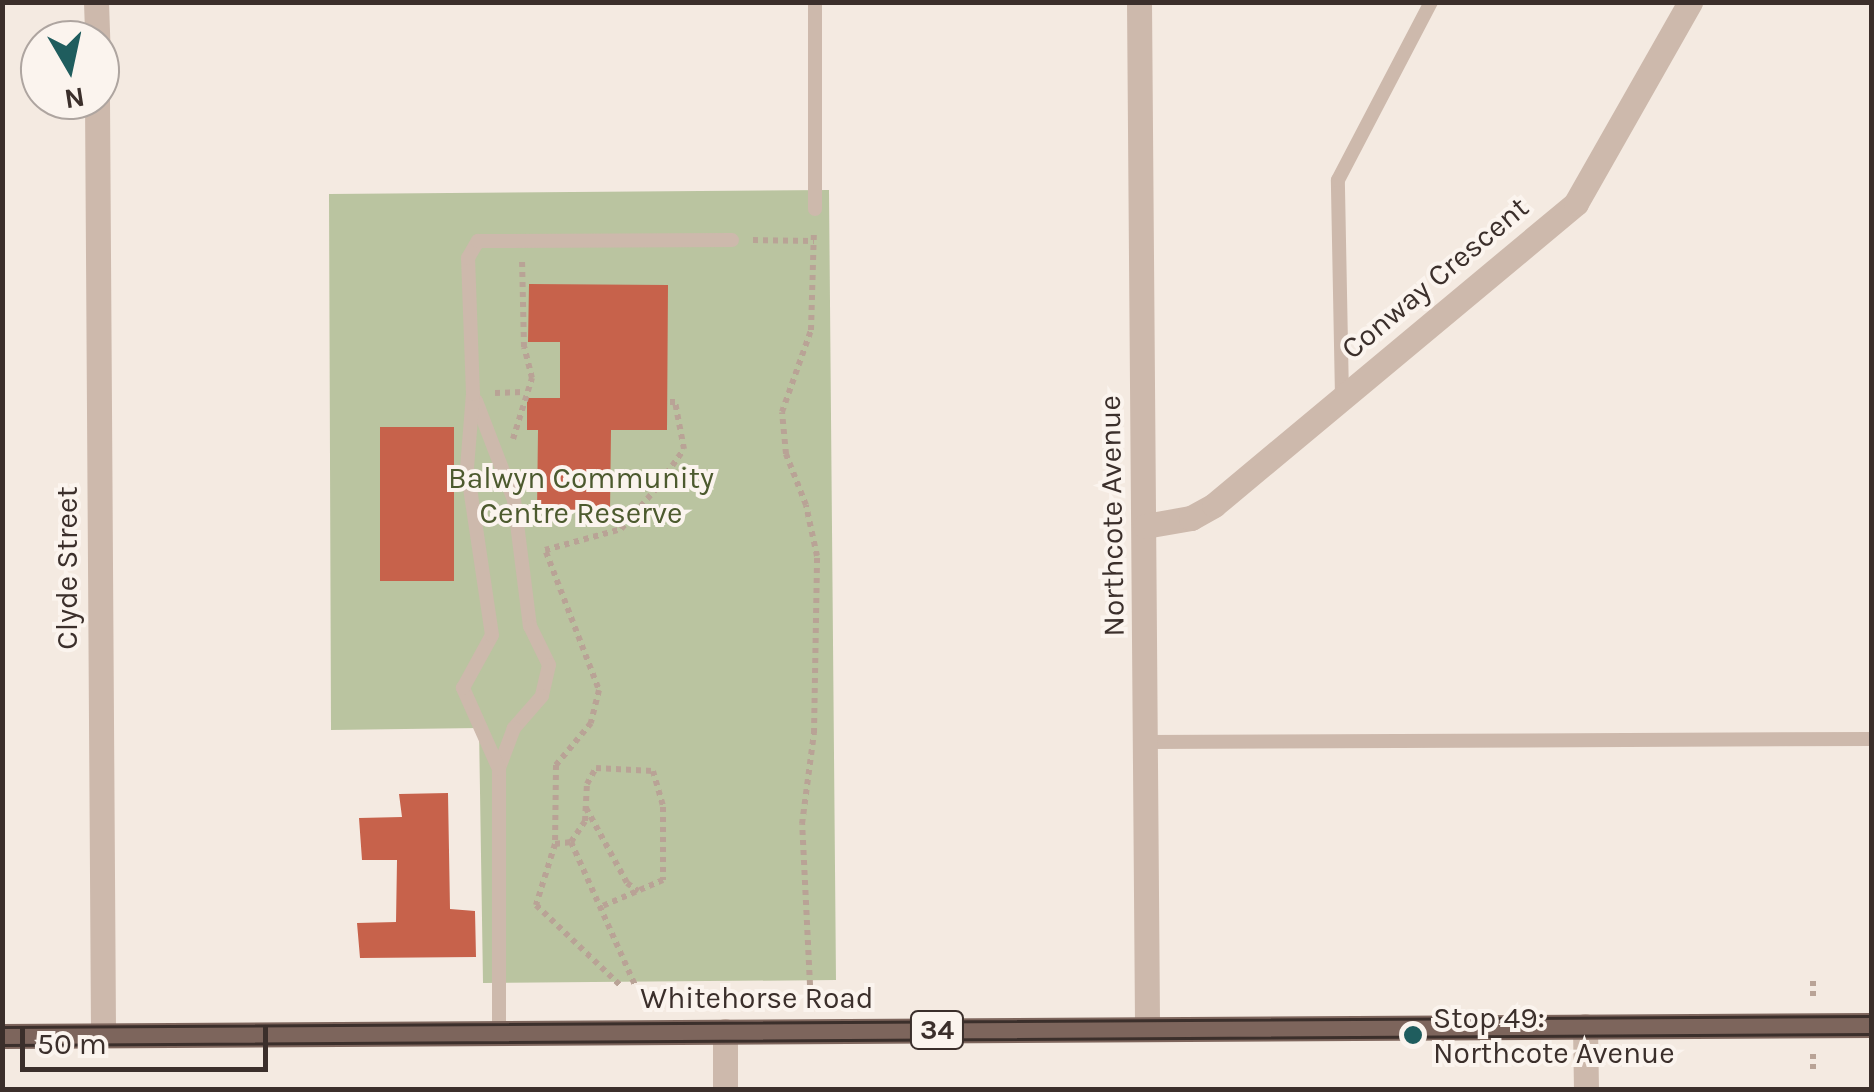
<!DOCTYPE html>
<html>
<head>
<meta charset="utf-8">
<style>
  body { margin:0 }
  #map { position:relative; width:1874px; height:1092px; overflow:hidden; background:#f4eae1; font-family:Karla,sans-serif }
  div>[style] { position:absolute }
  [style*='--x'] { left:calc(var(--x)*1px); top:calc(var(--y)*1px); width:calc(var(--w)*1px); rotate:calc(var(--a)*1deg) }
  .green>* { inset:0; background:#bac4a0 }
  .building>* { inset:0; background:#c7624b; transform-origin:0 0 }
  .path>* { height:6px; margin-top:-3px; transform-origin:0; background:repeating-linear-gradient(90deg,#b9a396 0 5px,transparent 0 10px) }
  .service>* { height:14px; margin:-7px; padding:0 7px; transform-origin:7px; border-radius:7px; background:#cdb9ac }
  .minor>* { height:25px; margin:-12.5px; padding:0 12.5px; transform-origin:12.5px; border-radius:12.5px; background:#cdb9ac }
  .primary>* { height:25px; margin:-12.5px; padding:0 12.5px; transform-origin:12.5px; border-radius:12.5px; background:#7d655c }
  .tram>* { height:2.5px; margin:-1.25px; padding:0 1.25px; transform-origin:1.25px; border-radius:1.25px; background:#3b2f2b }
  .dots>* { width:28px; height:28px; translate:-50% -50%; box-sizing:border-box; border:5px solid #fbf4ee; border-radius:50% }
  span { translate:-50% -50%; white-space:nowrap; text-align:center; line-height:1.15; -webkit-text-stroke:8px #fbf4ee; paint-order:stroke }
  .shield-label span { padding:2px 8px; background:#fbf4ee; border:2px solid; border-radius:8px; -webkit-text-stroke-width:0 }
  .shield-label { font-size:28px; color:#3b2f2b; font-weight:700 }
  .street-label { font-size:30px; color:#3b2f2b }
  .park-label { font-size:30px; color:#4c5a2e }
  .poi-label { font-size:30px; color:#3b2f2b }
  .left { translate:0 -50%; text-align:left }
  .frame { position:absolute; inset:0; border:5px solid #3b2f2b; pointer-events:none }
  .north { position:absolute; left:20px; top:20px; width:100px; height:100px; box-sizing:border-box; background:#fbf4ee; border:2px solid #aea5a0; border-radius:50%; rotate:171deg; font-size:28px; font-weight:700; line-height:40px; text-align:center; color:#3b2f2b }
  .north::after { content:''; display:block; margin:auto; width:35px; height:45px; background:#1f5d5e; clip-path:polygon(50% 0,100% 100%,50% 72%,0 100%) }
  .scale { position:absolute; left:20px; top:1027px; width:248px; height:45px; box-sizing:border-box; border:5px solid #3b2f2b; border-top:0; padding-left:12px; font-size:30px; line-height:35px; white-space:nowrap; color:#3b2f2b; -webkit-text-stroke:8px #fbf4ee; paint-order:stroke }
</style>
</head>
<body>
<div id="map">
  <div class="green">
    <i style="clip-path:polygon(829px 190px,836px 980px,483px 983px,479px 728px,331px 730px,329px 194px)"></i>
  </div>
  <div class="building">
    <i style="clip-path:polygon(529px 284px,668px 285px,667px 430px,611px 430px,610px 512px,537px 512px,538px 430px,527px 430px,527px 398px,560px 398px,560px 342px,528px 342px)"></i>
    <i style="left:380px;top:427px;width:74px;height:154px"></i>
    <i style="clip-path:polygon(448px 793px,450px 909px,475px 911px,476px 957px,360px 958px,357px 923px,396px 922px,397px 860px,362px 860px,359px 818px,402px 817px,399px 794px)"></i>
  </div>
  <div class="path">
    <i style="--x:753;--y:240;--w:61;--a:0.9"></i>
    <i style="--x:495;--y:393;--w:29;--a:-2"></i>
    <i style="--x:513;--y:439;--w:64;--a:-72.7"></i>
    <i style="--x:532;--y:378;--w:32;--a:-104"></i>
    <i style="--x:524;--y:347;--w:85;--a:-91.3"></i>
    <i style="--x:545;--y:550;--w:79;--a:-15.4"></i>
    <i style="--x:621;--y:529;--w:52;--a:-48.9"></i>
    <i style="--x:655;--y:490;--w:50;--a:-54.7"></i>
    <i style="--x:684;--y:449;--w:48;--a:-100.8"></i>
    <i style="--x:675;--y:402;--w:8;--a:180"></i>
    <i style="--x:546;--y:552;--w:148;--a:69"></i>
    <i style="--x:599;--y:690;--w:34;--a:104"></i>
    <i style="--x:591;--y:723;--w:55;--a:129.8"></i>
    <i style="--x:556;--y:765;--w:79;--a:90.7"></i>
    <i style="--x:555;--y:844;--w:64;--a:107.3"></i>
    <i style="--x:536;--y:905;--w:119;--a:43.6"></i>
    <i style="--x:586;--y:808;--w:85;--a:61.3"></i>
    <i style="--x:627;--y:883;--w:14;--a:36"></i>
    <i style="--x:571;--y:842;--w:25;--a:-56"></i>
    <i style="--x:585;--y:821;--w:37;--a:-87"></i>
    <i style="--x:587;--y:784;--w:18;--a:-61"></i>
    <i style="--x:596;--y:768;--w:57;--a:3"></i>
    <i style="--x:653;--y:771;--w:37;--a:74"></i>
    <i style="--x:663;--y:807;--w:73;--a:90"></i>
    <i style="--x:663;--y:880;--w:69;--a:156.8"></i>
    <i style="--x:555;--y:844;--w:16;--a:-7"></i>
    <i style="--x:571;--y:842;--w:159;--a:65.9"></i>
    <i style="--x:1813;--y:981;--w:17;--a:90"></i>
    <i style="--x:811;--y:1005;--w:181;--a:-92.8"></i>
    <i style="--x:802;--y:824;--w:92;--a:-82.5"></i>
    <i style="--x:814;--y:733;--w:177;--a:-89"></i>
    <i style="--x:817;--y:556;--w:52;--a:-102.2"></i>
    <i style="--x:806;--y:505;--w:55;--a:-111.4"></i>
    <i style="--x:786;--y:454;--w:42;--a:-95.4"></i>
    <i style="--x:782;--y:412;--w:87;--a:-70.5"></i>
    <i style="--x:811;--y:330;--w:100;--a:-88.3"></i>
    <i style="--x:1813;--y:1069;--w:19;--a:-90"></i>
  </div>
  <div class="service">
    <i style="--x:815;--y:2;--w:207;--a:90"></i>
    <i style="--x:1342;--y:397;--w:217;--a:-91.1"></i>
    <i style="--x:1338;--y:180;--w:201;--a:-62.4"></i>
    <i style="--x:476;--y:401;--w:106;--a:69"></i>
    <i style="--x:514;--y:500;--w:127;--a:82.8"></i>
    <i style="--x:530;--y:626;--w:43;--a:64"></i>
    <i style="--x:549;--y:665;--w:32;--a:103"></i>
    <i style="--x:542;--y:696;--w:43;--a:131.2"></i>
    <i style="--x:514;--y:728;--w:43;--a:110.6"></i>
    <i style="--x:1146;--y:742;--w:726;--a:-0.24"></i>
    <i style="--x:499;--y:1032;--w:263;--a:-90"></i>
    <i style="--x:499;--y:769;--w:89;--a:-114"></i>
    <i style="--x:463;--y:688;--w:60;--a:-61.3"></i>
    <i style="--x:492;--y:635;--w:169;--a:-98.5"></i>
    <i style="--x:467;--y:468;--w:74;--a:-85.4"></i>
    <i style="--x:473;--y:394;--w:136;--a:-92.1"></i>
    <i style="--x:468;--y:258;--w:20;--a:-60"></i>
    <i style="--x:478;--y:241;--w:254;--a:-0.2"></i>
  </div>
  <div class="minor">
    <i style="--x:96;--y:2;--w:38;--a:88"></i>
    <i style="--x:1139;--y:2;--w:1027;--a:89.55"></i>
    <i style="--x:97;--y:100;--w:935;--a:89.63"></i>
    <i style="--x:1145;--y:526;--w:47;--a:-9.9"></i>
    <i style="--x:1191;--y:518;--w:26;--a:-29"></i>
    <i style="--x:1214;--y:505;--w:471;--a:-39.8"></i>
    <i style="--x:1576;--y:203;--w:231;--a:-60.4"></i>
    <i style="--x:1585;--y:1026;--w:64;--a:89.1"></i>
    <i style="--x:725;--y:1031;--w:59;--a:90"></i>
  </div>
  <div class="primary">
    <i style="--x:2;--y:1036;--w:1870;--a:-0.34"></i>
  </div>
  <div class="tram">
    <i style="--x:2;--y:1027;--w:1870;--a:-0.34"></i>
    <i style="--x:2;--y:1045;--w:1870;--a:-0.34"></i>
  </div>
  <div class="dots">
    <i style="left:1413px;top:1035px;background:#1f5d5e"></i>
  </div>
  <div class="shield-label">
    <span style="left:937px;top:1030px">34</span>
  </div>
  <div class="street-label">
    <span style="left:1435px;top:278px;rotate:-40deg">Conway Crescent</span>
    <span style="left:1112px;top:516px;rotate:-91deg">Northcote Avenue</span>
    <span style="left:67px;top:568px;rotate:-90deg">Clyde Street</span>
    <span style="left:757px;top:998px">Whitehorse Road</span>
  </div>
  <div class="park-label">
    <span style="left:581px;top:495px">Balwyn Community<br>Centre Reserve</span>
  </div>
  <div class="poi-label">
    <span class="left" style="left:1433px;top:1035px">Stop 49:<br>Northcote Avenue</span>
  </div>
  <div class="frame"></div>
  <div class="north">N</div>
  <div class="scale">50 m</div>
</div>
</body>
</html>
